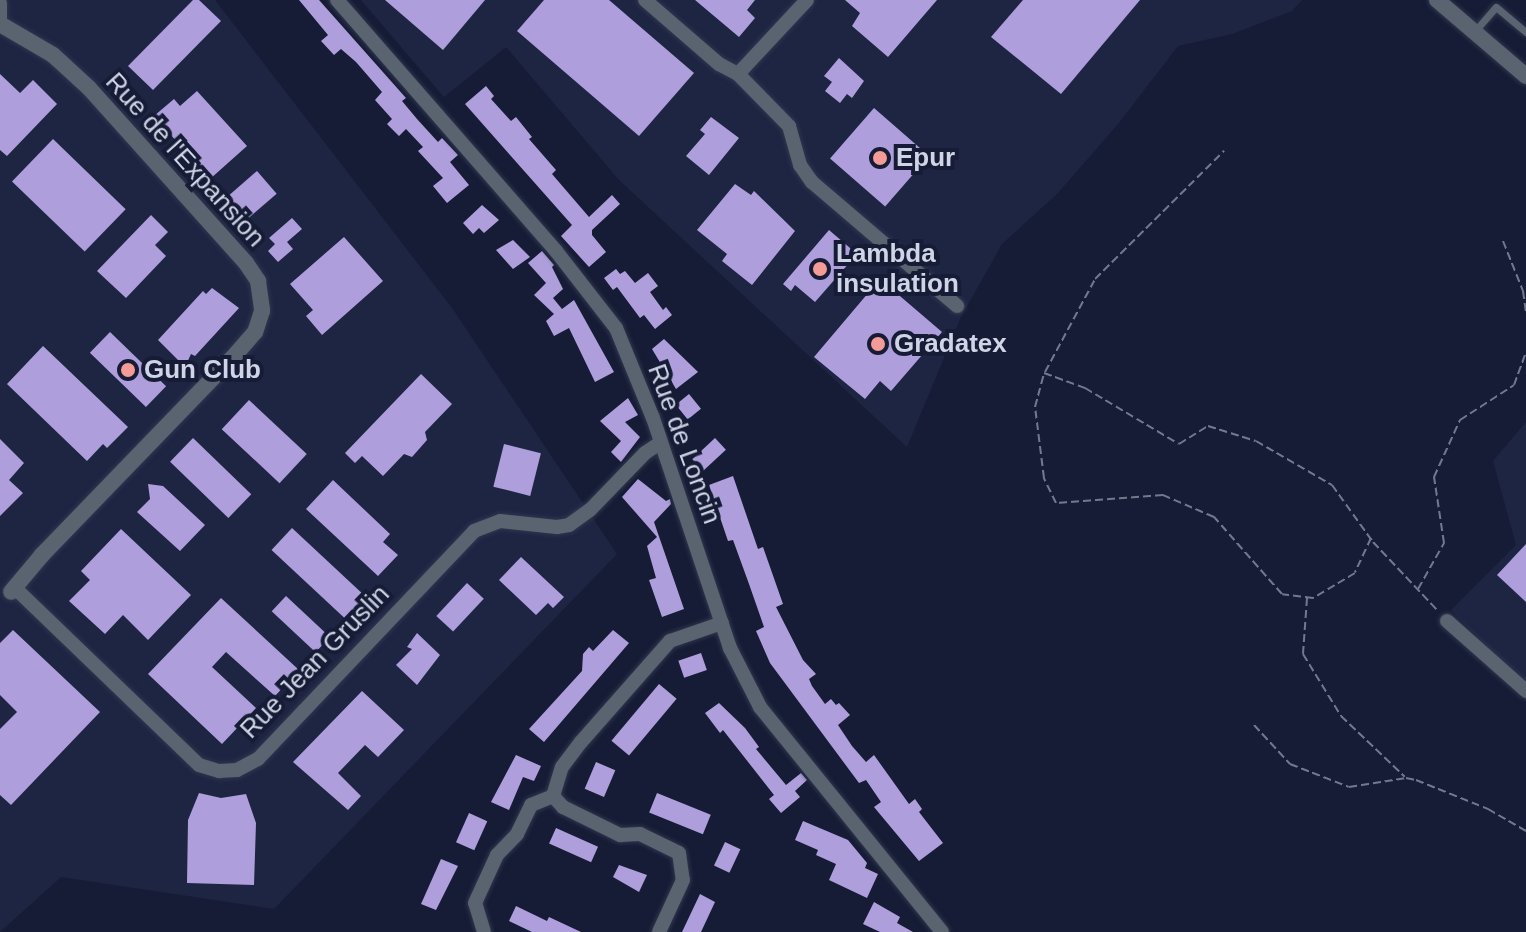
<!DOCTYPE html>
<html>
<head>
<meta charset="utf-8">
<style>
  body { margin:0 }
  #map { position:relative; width:1526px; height:932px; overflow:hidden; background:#161c35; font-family:Arial,sans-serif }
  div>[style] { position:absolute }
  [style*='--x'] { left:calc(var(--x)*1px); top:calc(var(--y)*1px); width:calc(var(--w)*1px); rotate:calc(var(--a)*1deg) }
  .built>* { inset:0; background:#1e2543 }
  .building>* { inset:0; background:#ae9fdc; transform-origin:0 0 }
  .path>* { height:2px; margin-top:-1px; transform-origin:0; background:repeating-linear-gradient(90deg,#72788d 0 8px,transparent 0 12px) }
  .roads { filter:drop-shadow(0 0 2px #30364e) drop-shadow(0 0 2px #30364e) }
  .service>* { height:7px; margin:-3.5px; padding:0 3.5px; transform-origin:3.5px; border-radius:3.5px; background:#5a6470 }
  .minor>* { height:14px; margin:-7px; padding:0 7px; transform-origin:7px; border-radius:7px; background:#5a6470 }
  .tertiary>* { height:16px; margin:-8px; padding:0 8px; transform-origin:8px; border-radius:8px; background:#5a6470 }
  .dots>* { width:22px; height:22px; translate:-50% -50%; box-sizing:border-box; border:4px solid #161c35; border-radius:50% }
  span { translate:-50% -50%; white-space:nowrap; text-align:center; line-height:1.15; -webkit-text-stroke:8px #161c35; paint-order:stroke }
  .poi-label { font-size:26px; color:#cfd4e6; font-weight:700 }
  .left { translate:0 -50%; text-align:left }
  .street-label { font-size:26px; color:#cfd4e6 }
</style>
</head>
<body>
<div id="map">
  <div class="built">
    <i style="clip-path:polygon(0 0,215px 0,452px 308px,617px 554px,274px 909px,61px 877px,0 932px)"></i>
    <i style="clip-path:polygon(361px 0,1302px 0,1292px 11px,1232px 34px,1178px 46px,1118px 124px,1058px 193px,1002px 244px,961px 317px,907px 447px,619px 180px,506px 47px,444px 97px)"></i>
    <i style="clip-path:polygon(1526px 422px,1526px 687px,1451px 610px,1516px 545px,1493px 461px)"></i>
  </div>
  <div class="building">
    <i style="clip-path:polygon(193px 0,199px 0,221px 21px,153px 90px,128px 66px)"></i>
    <i style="clip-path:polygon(299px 0,319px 0,406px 98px,402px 101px,417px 119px,438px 142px,442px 138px,458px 155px,450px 162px,469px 185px,447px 203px,433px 186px,443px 178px,418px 151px,423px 147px,406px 129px,399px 136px,387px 124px,392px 119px,375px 100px,382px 92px,356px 62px,341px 49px,334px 55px,321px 41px,328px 35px)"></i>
    <i style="clip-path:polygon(385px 0,485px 0,443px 50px)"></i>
    <i style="clip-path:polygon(544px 0,609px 0,694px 73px,639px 136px,517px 31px)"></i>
    <i style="clip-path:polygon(695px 0,755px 0,747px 10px,755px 18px,739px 37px)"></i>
    <i style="clip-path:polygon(845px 0,937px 0,888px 57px,852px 26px,860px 13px)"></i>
    <i style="clip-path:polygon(1023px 0,1140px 0,1061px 94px,991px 37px)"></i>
    <i style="clip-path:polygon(839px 58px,864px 81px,852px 98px,847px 94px,840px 103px,825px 91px,832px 82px,824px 76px)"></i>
    <i style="clip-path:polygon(0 74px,20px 93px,33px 80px,57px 104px,7px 156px,0 150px)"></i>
    <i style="clip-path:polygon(486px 86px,494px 96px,491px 99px,511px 121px,516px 117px,532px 137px,529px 139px,556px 170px,552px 174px,589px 217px,612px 195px,620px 204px,592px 230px,592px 235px,606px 252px,589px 267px,561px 236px,572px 225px,465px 104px)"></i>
    <i style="clip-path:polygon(197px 91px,247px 146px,210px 179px,154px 116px,174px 99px,180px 106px)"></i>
    <i style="left:874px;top:108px;width:73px;height:67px;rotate:41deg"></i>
    <i style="clip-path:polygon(711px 117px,739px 138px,709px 175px,686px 156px,705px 134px,700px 130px)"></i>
    <i style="left:53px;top:139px;width:101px;height:59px;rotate:44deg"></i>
    <i style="left:257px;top:171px;width:30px;height:40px;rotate:49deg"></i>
    <i style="clip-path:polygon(735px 184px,751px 195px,754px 191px,795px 231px,752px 285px,722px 261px,727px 254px,697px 230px)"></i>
    <i style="clip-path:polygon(482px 205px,499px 220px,484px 233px,479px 228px,473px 234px,463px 223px)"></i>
    <i style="clip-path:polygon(151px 215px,168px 232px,155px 245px,166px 256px,126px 298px,97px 271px)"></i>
    <i style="clip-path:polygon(292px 218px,302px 229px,287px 242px,293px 249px,278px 262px,268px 251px,275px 244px,269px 238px)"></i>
    <i style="clip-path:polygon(829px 230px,857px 254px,815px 302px,795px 285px,791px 291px,783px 284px)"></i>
    <i style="clip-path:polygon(344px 237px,383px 281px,322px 335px,306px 316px,313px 310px,290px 284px)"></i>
    <i style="clip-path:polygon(513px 240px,530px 257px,513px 269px,496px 250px)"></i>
    <i style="clip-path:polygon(542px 251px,554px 265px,552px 267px,563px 289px,553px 298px,562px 309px,574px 300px,614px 372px,595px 382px,569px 328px,554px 336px,546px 321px,554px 314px,534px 295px,546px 283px,528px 263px)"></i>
    <i style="clip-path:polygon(616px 269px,620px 274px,625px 271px,635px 283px,648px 273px,658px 286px,650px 292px,663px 310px,666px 307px,672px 315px,655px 329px,644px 315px,640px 318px,617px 287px,613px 290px,604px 278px)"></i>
    <i style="clip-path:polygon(880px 279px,942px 332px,891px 391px,880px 381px,865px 399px,814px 357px)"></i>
    <i style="clip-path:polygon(212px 288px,239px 308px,195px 356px,191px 354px,185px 367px,158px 340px,203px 291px,206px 294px)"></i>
    <i style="left:110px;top:332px;width:78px;height:29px;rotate:44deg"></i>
    <i style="clip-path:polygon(664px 339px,698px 372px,676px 389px,652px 349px)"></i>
    <i style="clip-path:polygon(43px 346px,128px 427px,107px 448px,103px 444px,87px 461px,7px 384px)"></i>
    <i style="clip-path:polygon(421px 374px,452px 404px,425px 432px,427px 440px,412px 457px,404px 454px,383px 476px,362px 456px,355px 463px,345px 453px)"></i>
    <i style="left:689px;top:394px;width:19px;height:17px;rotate:51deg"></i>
    <i style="clip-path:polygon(628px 398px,638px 415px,625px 422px,640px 437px,621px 462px,611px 452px,621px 441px,600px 421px)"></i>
    <i style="left:249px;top:400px;width:79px;height:40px;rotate:43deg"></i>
    <i style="left:193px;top:438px;width:81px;height:33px;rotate:44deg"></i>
    <i style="left:715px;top:438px;width:16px;height:31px;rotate:47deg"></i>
    <i style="clip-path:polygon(0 439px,24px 463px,9px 480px,23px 493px,0 516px)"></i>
    <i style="left:504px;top:444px;width:38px;height:44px;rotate:14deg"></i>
    <i style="clip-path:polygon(733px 476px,758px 549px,763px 547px,783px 604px,776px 607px,803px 660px,816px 674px,809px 679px,812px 686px,825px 704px,831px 699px,836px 705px,839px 703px,850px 715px,838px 725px,852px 746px,866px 762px,874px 755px,909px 804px,915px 799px,922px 809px,919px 812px,943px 843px,919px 861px,874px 807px,881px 802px,866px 780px,859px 783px,770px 663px,756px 631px,764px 627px,749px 584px,733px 540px,728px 541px,709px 485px)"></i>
    <i style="clip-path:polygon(638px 479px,666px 501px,670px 499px,671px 504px,654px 522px,684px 609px,662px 617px,649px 580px,656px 578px,647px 546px,657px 537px,622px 497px)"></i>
    <i style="clip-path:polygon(333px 480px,390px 534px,383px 542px,398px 555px,378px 576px,306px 509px)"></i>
    <i style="clip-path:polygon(148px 484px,163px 486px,205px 525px,180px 551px,137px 512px,150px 499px)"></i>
    <i style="left:292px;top:528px;width:106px;height:30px;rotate:43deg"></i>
    <i style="clip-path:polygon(121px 529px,191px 595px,148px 640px,123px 615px,105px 634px,69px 601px,90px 580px,81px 571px)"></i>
    <i style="clip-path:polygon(1526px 544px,1526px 602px,1497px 575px)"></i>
    <i style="clip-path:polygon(521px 557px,564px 597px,553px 608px,548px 603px,536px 615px,499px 580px)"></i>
    <i style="left:467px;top:583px;width:23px;height:45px;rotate:43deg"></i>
    <i style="left:286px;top:596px;width:60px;height:21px;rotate:43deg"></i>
    <i style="clip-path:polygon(221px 598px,299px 670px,275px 696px,226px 652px,212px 667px,256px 708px,222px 744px,148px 674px)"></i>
    <i style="clip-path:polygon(13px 630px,100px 712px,11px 805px,0 795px,0 729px,17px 712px,0 695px,0 643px)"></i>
    <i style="clip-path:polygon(613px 630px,629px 643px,544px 742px,529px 729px,582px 671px,583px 654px,589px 647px,593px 651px)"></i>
    <i style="clip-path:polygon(417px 633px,440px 655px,417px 685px,396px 665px,412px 649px,407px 647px)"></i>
    <i style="left:701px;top:653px;width:18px;height:24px;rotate:71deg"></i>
    <i style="left:659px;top:684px;width:23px;height:74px;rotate:40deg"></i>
    <i style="clip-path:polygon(362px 691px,404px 730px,378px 757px,365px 745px,338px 773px,361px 796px,348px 810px,293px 762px)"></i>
    <i style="clip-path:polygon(719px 703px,745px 728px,759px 747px,756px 749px,786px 785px,801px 773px,807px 780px,795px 791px,800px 797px,781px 813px,769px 799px,774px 795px,723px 730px,720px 733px,705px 713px)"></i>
    <i style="clip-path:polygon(516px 755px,541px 766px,534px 781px,523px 777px,509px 810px,491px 802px)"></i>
    <i style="left:596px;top:762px;width:21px;height:29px;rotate:23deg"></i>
    <i style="clip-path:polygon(199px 793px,221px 798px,246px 794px,256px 823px,254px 885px,187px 883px,188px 820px)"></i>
    <i style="left:657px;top:793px;width:58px;height:21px;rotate:22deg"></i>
    <i style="left:469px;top:813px;width:20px;height:32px;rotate:24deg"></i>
    <i style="clip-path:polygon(803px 821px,848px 840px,867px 863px,865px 868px,878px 874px,867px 898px,829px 880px,836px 864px,816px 855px,818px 850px,795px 840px)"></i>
    <i style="left:556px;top:828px;width:46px;height:17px;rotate:24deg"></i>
    <i style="left:725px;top:842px;width:17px;height:26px;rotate:25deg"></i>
    <i style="clip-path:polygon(441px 859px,458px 866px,436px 910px,421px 904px)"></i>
    <i style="clip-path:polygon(619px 865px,647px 875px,639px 892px,613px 877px)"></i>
    <i style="clip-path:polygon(700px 894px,715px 902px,701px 932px,682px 932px)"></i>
    <i style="clip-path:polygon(874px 902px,900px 917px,897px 923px,913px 932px,880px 932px,863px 924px)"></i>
    <i style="clip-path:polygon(516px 906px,547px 921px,549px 917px,581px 932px,532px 932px,509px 921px)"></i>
  </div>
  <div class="path">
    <i style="--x:1503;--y:241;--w:54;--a:68.2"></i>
    <i style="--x:1523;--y:291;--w:22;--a:82"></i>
    <i style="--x:1045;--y:372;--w:106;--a:-61.7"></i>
    <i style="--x:1095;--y:279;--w:182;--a:-44.8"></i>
    <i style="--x:1371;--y:538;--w:38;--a:115"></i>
    <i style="--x:1355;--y:573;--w:49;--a:149.2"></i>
    <i style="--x:1313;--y:598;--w:31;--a:-173"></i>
    <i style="--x:1282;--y:594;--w:103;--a:-131.4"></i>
    <i style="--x:1214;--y:517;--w:56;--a:-156.7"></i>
    <i style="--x:1163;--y:495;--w:107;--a:175.7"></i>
    <i style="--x:1056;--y:503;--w:28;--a:-116"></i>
    <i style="--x:1044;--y:478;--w:72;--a:-97.2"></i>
    <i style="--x:1035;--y:407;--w:35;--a:-75"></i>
    <i style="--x:1044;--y:373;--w:44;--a:20.1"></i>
    <i style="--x:1085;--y:388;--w:109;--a:30.8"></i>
    <i style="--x:1179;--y:444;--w:34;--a:-32"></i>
    <i style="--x:1208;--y:426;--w:50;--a:17.4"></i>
    <i style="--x:1256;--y:441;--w:88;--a:30.1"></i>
    <i style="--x:1332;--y:485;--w:70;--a:54.3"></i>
    <i style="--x:1373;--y:542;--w:95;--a:46.7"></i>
    <i style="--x:1418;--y:589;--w:53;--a:-60.5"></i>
    <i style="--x:1444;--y:543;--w:67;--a:-98.6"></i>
    <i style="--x:1434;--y:477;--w:63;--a:-65.5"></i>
    <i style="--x:1460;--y:420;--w:64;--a:-32.9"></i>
    <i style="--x:1514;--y:385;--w:35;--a:-70"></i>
    <i style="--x:1307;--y:598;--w:56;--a:94.1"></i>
    <i style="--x:1303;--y:654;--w:73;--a:58.5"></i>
    <i style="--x:1341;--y:716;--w:88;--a:43.6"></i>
    <i style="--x:1254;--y:725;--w:53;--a:47.3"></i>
    <i style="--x:1290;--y:764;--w:63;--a:21.3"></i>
    <i style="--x:1349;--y:787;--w:58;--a:-9"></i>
    <i style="--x:1406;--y:778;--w:10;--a:11"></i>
    <i style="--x:1416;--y:780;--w:78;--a:21.9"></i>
    <i style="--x:1488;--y:809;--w:44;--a:30.1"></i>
  </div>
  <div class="roads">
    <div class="service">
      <i style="--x:1474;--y:32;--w:33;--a:-49"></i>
      <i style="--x:1496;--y:7;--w:39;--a:40"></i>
    </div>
    <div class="minor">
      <i style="--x:337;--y:0;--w:333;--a:48.9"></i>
      <i style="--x:556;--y:251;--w:98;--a:52.1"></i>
      <i style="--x:616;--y:328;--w:97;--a:67.7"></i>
      <i style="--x:653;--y:418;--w:243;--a:71.5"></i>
      <i style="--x:730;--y:648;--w:66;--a:63"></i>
      <i style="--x:760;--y:707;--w:289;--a:51"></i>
      <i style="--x:645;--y:0;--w:98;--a:40.9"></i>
      <i style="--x:719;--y:64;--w:21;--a:28"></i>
      <i style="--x:738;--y:74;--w:101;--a:-47"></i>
      <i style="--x:0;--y:3;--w:20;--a:90"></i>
      <i style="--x:738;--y:74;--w:73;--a:45.6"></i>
      <i style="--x:789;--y:126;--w:41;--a:74.2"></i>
      <i style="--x:800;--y:165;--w:21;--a:55"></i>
      <i style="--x:812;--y:182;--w:191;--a:40.5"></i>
      <i style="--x:15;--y:588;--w:255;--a:43.9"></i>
      <i style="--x:199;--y:765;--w:21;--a:17"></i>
      <i style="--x:219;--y:771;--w:18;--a:-3"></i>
      <i style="--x:237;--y:770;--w:24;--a:-28"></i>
      <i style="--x:258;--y:759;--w:314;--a:-46.5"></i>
      <i style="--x:474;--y:531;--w:28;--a:-21"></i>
      <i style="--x:500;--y:521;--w:57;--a:6"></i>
      <i style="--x:557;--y:527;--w:12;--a:-9"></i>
      <i style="--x:569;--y:525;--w:26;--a:-36"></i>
      <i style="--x:590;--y:510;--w:79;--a:-46"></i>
      <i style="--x:645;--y:453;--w:18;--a:-34"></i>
      <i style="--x:1447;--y:621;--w:106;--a:41.5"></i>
      <i style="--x:553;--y:796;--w:30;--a:-73"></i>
      <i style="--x:562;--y:767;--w:31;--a:-53"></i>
      <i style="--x:581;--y:742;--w:135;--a:-48.6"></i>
      <i style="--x:670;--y:641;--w:55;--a:-19.1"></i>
      <i style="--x:553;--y:796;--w:15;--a:48"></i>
      <i style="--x:563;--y:807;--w:64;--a:26.2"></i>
      <i style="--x:620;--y:835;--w:20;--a:-3"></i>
      <i style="--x:640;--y:834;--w:43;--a:26"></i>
      <i style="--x:679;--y:853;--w:27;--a:82"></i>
      <i style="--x:683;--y:880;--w:57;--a:114.8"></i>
      <i style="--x:484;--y:932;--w:30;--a:-107"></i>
      <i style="--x:475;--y:903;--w:53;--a:-65.4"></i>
      <i style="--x:497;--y:855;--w:29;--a:-46"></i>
      <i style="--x:517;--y:834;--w:32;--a:-64"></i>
      <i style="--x:531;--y:805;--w:24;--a:-22"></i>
    </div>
    <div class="tertiary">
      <i style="--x:1437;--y:0;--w:117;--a:40.5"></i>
      <i style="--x:0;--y:24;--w:61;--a:30.3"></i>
      <i style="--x:53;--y:55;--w:49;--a:42.5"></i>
      <i style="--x:89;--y:88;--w:235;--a:48.1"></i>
      <i style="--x:246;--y:263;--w:22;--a:56"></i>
      <i style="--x:258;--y:281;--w:30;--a:82"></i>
      <i style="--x:262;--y:311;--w:22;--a:108"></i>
      <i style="--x:255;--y:332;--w:28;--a:131"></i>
      <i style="--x:237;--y:353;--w:281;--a:134"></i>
      <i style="--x:42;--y:555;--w:48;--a:130"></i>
    </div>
  </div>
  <div class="dots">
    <i style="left:880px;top:158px;background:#f59b97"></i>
    <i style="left:820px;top:269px;background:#f59b97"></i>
    <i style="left:878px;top:344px;background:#f59b97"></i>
    <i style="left:128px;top:370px;background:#f59b97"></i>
  </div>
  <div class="poi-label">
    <span class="left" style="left:896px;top:158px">Epur</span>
    <span class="left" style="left:836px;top:269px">Lambda<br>insulation</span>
    <span class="left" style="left:894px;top:344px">Gradatex</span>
    <span class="left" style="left:144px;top:370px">Gun Club</span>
  </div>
  <div class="street-label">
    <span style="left:185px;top:160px;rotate:48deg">Rue de l'Expansion</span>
    <span style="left:684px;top:444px;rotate:70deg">Rue de Loncin</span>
    <span style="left:315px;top:662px;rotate:-46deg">Rue Jean Gruslin</span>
  </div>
</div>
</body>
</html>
